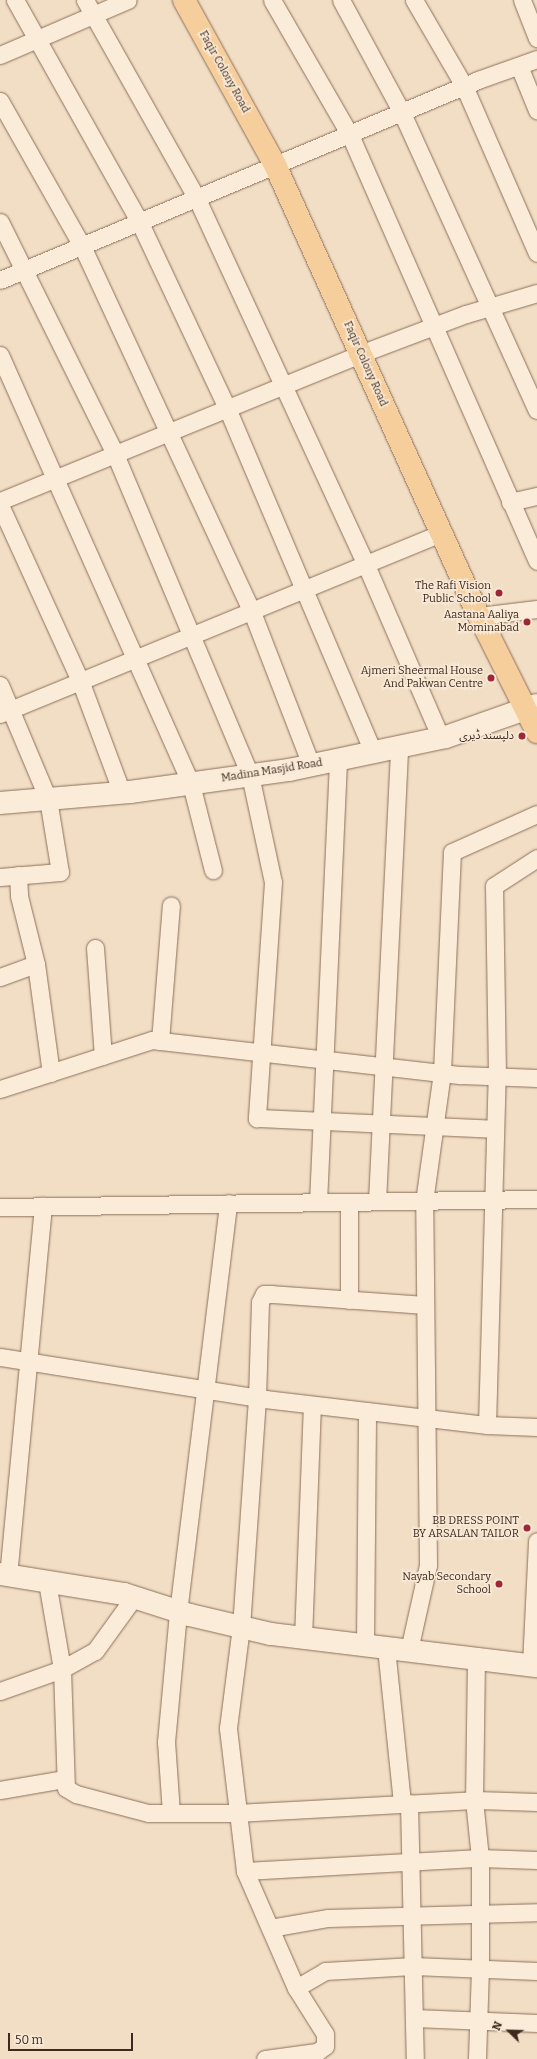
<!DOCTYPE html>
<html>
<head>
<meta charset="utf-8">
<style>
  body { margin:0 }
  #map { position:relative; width:537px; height:2059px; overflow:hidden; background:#f1dec5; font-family:Bitter,"Noto Sans Arabic",serif }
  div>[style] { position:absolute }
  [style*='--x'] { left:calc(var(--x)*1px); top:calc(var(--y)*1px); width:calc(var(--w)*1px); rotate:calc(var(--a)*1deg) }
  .roads { filter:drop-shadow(0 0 1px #8e6f5a) drop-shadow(0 0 1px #8e6f5a) }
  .street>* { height:17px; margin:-8.5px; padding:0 8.5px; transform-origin:8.5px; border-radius:8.5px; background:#fbecda }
  .secondary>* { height:22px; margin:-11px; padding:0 11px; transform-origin:11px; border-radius:11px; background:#fbecda }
  .primary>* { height:22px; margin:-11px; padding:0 11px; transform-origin:11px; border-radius:11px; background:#f6ce9c }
  .dots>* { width:11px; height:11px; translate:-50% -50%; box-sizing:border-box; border:2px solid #f8e9d6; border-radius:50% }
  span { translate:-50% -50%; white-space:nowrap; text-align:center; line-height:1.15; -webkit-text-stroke:3px #f8e9d6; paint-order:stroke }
  .street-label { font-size:11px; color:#3d291e }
  .poi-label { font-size:11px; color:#3d291e }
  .right { translate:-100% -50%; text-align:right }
  .north { position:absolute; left:489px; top:2011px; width:40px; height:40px; -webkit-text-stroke:3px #f8e9d6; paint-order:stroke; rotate:293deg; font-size:11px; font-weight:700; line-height:16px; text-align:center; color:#3d291e }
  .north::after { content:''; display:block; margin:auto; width:14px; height:18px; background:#3d291e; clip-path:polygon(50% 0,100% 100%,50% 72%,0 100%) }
  .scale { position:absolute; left:8px; top:2033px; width:125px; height:18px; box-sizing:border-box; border:2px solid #3d291e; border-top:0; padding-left:5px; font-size:12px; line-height:14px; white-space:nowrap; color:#3d291e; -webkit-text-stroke:3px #f8e9d6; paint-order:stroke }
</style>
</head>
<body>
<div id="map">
  <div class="roads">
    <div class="street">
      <i style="--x:15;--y:0;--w:256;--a:60.7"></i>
      <i style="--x:140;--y:223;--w:204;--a:64.8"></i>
      <i style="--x:227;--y:408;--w:374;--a:67"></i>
      <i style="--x:85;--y:0;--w:228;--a:60.6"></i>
      <i style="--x:197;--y:199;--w:403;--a:65.2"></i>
      <i style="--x:366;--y:565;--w:189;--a:66.6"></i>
      <i style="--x:272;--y:0;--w:156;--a:60"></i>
      <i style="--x:350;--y:135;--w:465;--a:66.3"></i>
      <i style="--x:341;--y:0;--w:128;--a:61.6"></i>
      <i style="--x:402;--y:113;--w:326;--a:65.6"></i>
      <i style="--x:414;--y:0;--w:99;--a:59.8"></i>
      <i style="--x:464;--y:86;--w:182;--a:66.4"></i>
      <i style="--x:522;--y:0;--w:41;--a:68.5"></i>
      <i style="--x:0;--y:55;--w:139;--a:-23.3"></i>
      <i style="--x:519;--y:66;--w:48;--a:67.8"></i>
      <i style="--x:0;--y:101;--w:167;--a:60.5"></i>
      <i style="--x:82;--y:246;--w:404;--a:65.1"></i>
      <i style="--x:252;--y:612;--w:164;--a:68.9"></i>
      <i style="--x:0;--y:222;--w:259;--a:63.6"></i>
      <i style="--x:115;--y:454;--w:348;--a:67.2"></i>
      <i style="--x:250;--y:775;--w:109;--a:77.9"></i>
      <i style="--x:273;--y:882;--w:237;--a:93.9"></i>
      <i style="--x:257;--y:1118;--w:238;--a:2.6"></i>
      <i style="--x:0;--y:280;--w:518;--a:-22.7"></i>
      <i style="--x:478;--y:80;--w:63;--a:-19.6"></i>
      <i style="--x:0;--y:355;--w:470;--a:66"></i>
      <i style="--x:191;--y:784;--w:89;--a:75.7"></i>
      <i style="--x:0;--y:501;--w:389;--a:-22.2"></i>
      <i style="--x:360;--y:354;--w:113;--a:-20.7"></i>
      <i style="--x:466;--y:314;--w:74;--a:-16.5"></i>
      <i style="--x:510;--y:502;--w:28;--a:-13"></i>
      <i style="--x:0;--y:505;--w:196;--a:65.5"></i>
      <i style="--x:81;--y:683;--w:117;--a:69.6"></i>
      <i style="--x:479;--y:616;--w:58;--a:-6.9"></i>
      <i style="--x:0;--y:685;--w:124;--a:67.2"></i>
      <i style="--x:48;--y:799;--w:74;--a:80.7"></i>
      <i style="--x:60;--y:872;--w:60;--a:175.2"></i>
      <i style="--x:0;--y:714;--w:477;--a:-22.3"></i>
      <i style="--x:18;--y:875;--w:21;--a:87"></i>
      <i style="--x:19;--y:896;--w:70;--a:76"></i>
      <i style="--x:36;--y:964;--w:110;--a:82.2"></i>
      <i style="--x:95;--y:948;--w:108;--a:85.8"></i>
      <i style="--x:0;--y:977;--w:38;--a:-20"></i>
      <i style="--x:160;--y:1041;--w:136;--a:-85.4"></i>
      <i style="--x:0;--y:1089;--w:160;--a:-17.9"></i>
      <i style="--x:152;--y:1040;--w:311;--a:6.5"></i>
      <i style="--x:461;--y:1075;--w:76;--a:2.3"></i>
      <i style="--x:377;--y:1201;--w:455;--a:-87.2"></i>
      <i style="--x:318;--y:1202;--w:443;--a:-87.4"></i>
      <i style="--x:349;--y:1202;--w:98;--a:90"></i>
      <i style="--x:0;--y:1207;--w:537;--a:-0.85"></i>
      <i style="--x:0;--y:1357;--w:268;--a:9"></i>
      <i style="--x:265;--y:1399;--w:224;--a:6.7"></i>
      <i style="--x:487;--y:1425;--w:50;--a:2.3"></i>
      <i style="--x:487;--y:1425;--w:349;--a:-88.4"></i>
      <i style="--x:497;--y:1076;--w:190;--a:-90.9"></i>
      <i style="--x:494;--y:886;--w:51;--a:-33.1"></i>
      <i style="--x:8;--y:1576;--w:372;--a:-84.6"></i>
      <i style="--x:47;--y:1582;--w:88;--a:80.2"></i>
      <i style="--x:62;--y:1669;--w:119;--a:88.1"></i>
      <i style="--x:66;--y:1788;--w:12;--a:31"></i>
      <i style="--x:76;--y:1794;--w:74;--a:14.8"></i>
      <i style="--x:148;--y:1813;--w:88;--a:0"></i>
      <i style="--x:236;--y:1813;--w:238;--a:-3.1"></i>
      <i style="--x:474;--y:1800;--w:63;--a:1.8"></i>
      <i style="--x:303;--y:1638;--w:233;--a:-87.8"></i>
      <i style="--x:365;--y:1645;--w:234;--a:-89.5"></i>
      <i style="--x:386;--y:1648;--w:157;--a:84.1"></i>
      <i style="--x:409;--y:1650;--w:87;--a:-77.4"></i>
      <i style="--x:428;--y:1565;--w:363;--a:-90.6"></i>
      <i style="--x:424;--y:1202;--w:131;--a:-82.1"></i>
      <i style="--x:442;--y:1072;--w:220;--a:-87.4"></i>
      <i style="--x:452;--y:852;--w:93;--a:-24.1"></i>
      <i style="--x:476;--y:1658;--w:142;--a:90.8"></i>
      <i style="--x:474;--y:1800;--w:58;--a:84.1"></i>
      <i style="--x:480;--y:1858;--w:110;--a:90"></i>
      <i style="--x:480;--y:1968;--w:91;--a:91.9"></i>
      <i style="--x:531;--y:1665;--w:124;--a:-87.2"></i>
      <i style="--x:0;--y:1691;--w:66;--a:-19.5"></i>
      <i style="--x:62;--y:1669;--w:38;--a:-29"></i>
      <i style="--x:95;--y:1651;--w:67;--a:-54.2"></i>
      <i style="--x:0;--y:1790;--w:66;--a:-9.6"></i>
      <i style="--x:409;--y:1803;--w:256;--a:88.7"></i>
      <i style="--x:171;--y:1813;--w:71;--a:-94"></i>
      <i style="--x:166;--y:1742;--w:131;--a:-84.7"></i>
      <i style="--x:178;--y:1612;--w:412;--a:-83"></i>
      <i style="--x:245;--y:1871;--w:235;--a:-3.2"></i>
      <i style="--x:480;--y:1858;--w:57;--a:2"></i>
      <i style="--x:270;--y:1928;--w:59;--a:-9.8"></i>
      <i style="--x:328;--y:1918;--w:209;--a:-1.6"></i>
      <i style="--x:296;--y:1988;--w:34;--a:-30"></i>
      <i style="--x:325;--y:1971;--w:88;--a:-3.3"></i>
      <i style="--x:413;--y:1966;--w:124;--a:2.3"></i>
      <i style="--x:414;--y:2018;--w:123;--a:2.3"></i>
      <i style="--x:265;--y:2059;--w:52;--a:-7.7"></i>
      <i style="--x:317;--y:2052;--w:10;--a:-37"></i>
      <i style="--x:325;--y:2046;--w:12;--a:-90"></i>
      <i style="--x:325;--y:2034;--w:54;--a:-122.2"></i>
      <i style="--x:296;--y:1988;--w:128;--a:-113.6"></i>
      <i style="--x:245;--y:1871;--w:144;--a:-96.8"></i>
      <i style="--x:228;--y:1728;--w:102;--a:-82.7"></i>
      <i style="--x:241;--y:1627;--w:230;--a:-86"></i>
      <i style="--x:257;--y:1398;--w:96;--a:-88.2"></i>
      <i style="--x:260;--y:1302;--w:9;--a:-63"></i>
      <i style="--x:264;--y:1294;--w:7;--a:0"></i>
      <i style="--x:271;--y:1294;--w:153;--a:4.1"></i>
    </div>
    <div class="secondary">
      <i style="--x:0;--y:803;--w:130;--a:-4.8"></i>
      <i style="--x:130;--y:792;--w:161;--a:-7.9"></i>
      <i style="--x:289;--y:770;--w:160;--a:-11.9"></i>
      <i style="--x:446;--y:737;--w:96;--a:-19.4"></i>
      <i style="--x:0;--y:1574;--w:126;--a:9.2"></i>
      <i style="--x:124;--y:1594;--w:69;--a:17.7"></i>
      <i style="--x:190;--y:1615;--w:83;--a:13.2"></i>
      <i style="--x:271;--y:1634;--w:268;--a:6.9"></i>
    </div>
    <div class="primary">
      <i style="--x:184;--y:0;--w:191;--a:61.1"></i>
      <i style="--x:276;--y:167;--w:493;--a:65.7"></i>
      <i style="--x:479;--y:616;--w:130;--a:63.4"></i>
    </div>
  </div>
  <div class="dots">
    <i style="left:499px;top:593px;background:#a02637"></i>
    <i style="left:527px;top:622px;background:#a02637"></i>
    <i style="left:491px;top:678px;background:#a02637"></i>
    <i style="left:522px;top:736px;background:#a02637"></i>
    <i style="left:527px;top:1528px;background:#a02637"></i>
    <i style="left:499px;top:1584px;background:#a02637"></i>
  </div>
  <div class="street-label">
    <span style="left:224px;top:72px;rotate:61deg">Faqir Colony Road</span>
    <span style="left:365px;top:364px;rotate:66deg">Faqir Colony Road</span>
    <span style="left:272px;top:771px;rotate:-9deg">Madina Masjid Road</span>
  </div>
  <div class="poi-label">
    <span class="right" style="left:491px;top:593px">The Rafi Vision<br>Public School</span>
    <span class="right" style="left:519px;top:622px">Aastana Aaliya<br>Mominabad</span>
    <span class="right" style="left:483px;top:678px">Ajmeri Sheermal House<br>And Pakwan Centre</span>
    <span class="right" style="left:514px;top:736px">دلپسند ڈیری</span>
    <span class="right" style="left:519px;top:1528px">BB DRESS POINT<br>BY ARSALAN TAILOR</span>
    <span class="right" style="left:491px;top:1584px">Nayab Secondary<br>School</span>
  </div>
  <div class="north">N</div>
  <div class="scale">50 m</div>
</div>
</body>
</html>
